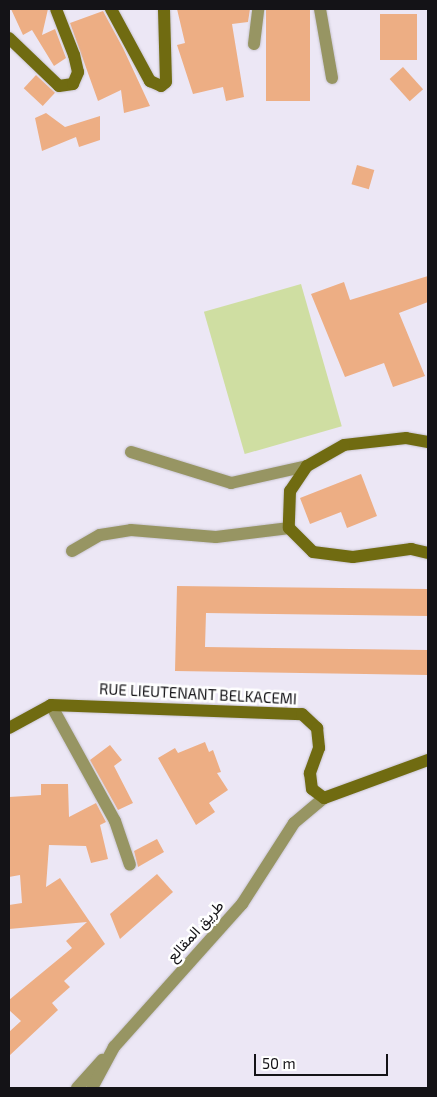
<!DOCTYPE html>
<html>
<head>
<meta charset="utf-8">
<style>
  body { margin:0 }
  #map { position:relative; width:437px; height:1097px; overflow:hidden; background:#ece7f5; font-family:"Exo 2",Vazirmatn,sans-serif }
  div>[style] { position:absolute }
  [style*='--x'] { left:calc(var(--x)*1px); top:calc(var(--y)*1px); width:calc(var(--w)*1px); rotate:calc(var(--a)*1deg) }
  .green>* { inset:0; background:#cfdea2; transform-origin:0 0 }
  .building>* { inset:0; background:#edae84; transform-origin:0 0 }
  .roads { filter:drop-shadow(0 0 1px #c9c5d1) drop-shadow(0 0 1px #c9c5d1) }
  .street>* { height:12px; margin:-6px; padding:0 6px; transform-origin:6px; border-radius:6px; background:#979563 }
  .secondary>* { height:12px; margin:-6px; padding:0 6px; transform-origin:6px; border-radius:6px; background:#706b11 }
  span { translate:-50% -50%; white-space:nowrap; text-align:center; line-height:1.15; -webkit-text-stroke:5px #fff; paint-order:stroke }
  .street-label { font-size:15px; color:#141317 }
  .frame { position:absolute; inset:0; border:10px solid #141317; pointer-events:none }
  .scale { position:absolute; left:254px; top:1054px; width:134px; height:22px; box-sizing:border-box; border:2px solid #141317; border-top:0; padding-left:6px; font-size:15px; line-height:18px; white-space:nowrap; color:#141317; -webkit-text-stroke:4px #fff; paint-order:stroke }
</style>
</head>
<body>
<div id="map">
  <div class="green">
    <i style="left:301px;top:284px;width:148px;height:101px;rotate:74deg"></i>
  </div>
  <div class="building">
    <i style="clip-path:polygon(11px 9px,48px 9px,42px 35px,55px 29px,66px 58px,54px 66px,32px 30px,23px 35px)"></i>
    <i style="clip-path:polygon(177px 9px,250px 9px,248px 22px,232px 24px,244px 97px,226px 101px,223px 87px,193px 94px,177px 45px,185px 43px)"></i>
    <i style="left:266px;top:9px;width:44px;height:92px"></i>
    <i style="clip-path:polygon(103px 11px,123px 48px,150px 106px,124px 113px,121px 90px,98px 101px,70px 23px)"></i>
    <i style="left:380px;top:14px;width:37px;height:46px"></i>
    <i style="left:403px;top:67px;width:30px;height:18px;rotate:48deg"></i>
    <i style="left:36px;top:75px;width:26px;height:18px;rotate:43deg"></i>
    <i style="clip-path:polygon(46px 113px,65px 127px,100px 116px,100px 140px,79px 147px,76px 137px,42px 151px,35px 118px)"></i>
    <i style="left:357px;top:165px;width:18px;height:20px;rotate:16deg"></i>
    <i style="clip-path:polygon(428px 276px,428px 302px,399px 313px,425px 376px,393px 387px,384px 363px,345px 377px,311px 294px,344px 282px,350px 300px)"></i>
    <i style="clip-path:polygon(361px 474px,377px 516px,347px 528px,341px 512px,310px 524px,300px 498px)"></i>
    <i style="clip-path:polygon(177px 586px,428px 589px,428px 616px,206px 613px,205px 647px,428px 650px,428px 675px,175px 671px)"></i>
    <i style="clip-path:polygon(205px 742px,209px 752px,213px 750px,221px 772px,217px 773px,228px 790px,209px 803px,215px 812px,196px 825px,158px 758px,175px 748px,178px 753px)"></i>
    <i style="clip-path:polygon(110px 745px,122px 760px,114px 766px,133px 803px,118px 810px,90px 760px)"></i>
    <i style="clip-path:polygon(41px 784px,68px 784px,69px 817px,96px 803px,106px 822px,100px 825px,108px 859px,91px 863px,86px 846px,49px 845px,46px 887px,60px 878px,105px 944px,64px 981px,70px 987px,52px 1003px,58px 1010px,9px 1056px,9px 1032px,21px 1021px,9px 1010px,9px 1000px,72px 948px,66px 941px,87px 922px,9px 929px,9px 905px,22px 903px,20px 875px,9px 877px,9px 797px,41px 795px)"></i>
    <i style="clip-path:polygon(157px 839px,164px 852px,138px 867px,134px 851px)"></i>
    <i style="clip-path:polygon(157px 874px,173px 892px,120px 939px,110px 914px)"></i>
  </div>
  <div class="roads">
    <div class="street">
      <i style="--x:320;--y:9;--w:70;--a:80.1"></i>
      <i style="--x:254;--y:44;--w:35;--a:-83"></i>
      <i style="--x:131;--y:452;--w:105;--a:17.2"></i>
      <i style="--x:231;--y:483;--w:78;--a:-12.6"></i>
      <i style="--x:72;--y:551;--w:32;--a:-30"></i>
      <i style="--x:100;--y:535;--w:31;--a:-9"></i>
      <i style="--x:131;--y:530;--w:85;--a:4.7"></i>
      <i style="--x:216;--y:537;--w:74;--a:-7"></i>
      <i style="--x:51;--y:705;--w:132;--a:61.1"></i>
      <i style="--x:115;--y:821;--w:46;--a:71.2"></i>
      <i style="--x:77;--y:1088;--w:38;--a:-48"></i>
      <i style="--x:92;--y:1088;--w:47;--a:-61.8"></i>
      <i style="--x:114;--y:1047;--w:192;--a:-48.2"></i>
      <i style="--x:242;--y:904;--w:96;--a:-57.3"></i>
      <i style="--x:294;--y:823;--w:39;--a:-40"></i>
    </div>
    <div class="secondary">
      <i style="--x:111;--y:9;--w:82;--a:61.6"></i>
      <i style="--x:150;--y:81;--w:12;--a:24"></i>
      <i style="--x:161;--y:86;--w:6;--a:-39"></i>
      <i style="--x:166;--y:82;--w:73;--a:-91.6"></i>
      <i style="--x:9;--y:38;--w:69;--a:43.8"></i>
      <i style="--x:59;--y:86;--w:14;--a:-8"></i>
      <i style="--x:73;--y:84;--w:13;--a:-67"></i>
      <i style="--x:78;--y:72;--w:17;--a:-103"></i>
      <i style="--x:74;--y:55;--w:49;--a:-111.4"></i>
      <i style="--x:428;--y:442;--w:22;--a:-170"></i>
      <i style="--x:406;--y:438;--w:62;--a:173.6"></i>
      <i style="--x:344;--y:445;--w:43;--a:150.4"></i>
      <i style="--x:307;--y:466;--w:30;--a:124"></i>
      <i style="--x:290;--y:491;--w:37;--a:92"></i>
      <i style="--x:289;--y:528;--w:34;--a:45"></i>
      <i style="--x:313;--y:552;--w:40;--a:7.1"></i>
      <i style="--x:353;--y:557;--w:59;--a:-7.9"></i>
      <i style="--x:411;--y:549;--w:17;--a:13"></i>
      <i style="--x:9;--y:728;--w:48;--a:-28.7"></i>
      <i style="--x:51;--y:705;--w:251;--a:2.1"></i>
      <i style="--x:302;--y:714;--w:21;--a:43"></i>
      <i style="--x:317;--y:728;--w:20;--a:84"></i>
      <i style="--x:319;--y:748;--w:27;--a:110"></i>
      <i style="--x:310;--y:773;--w:16;--a:83"></i>
      <i style="--x:312;--y:789;--w:15;--a:37"></i>
      <i style="--x:324;--y:798;--w:111;--a:-20.1"></i>
    </div>
  </div>
  <div class="street-label">
    <span style="left:198px;top:694px;rotate:3deg">RUE LIEUTENANT BELKACEMI</span>
    <span style="left:195px;top:931px;rotate:-48deg">طريق المقالع</span>
  </div>
  <div class="frame"></div>
  <div class="scale">50 m</div>
</div>
</body>
</html>
